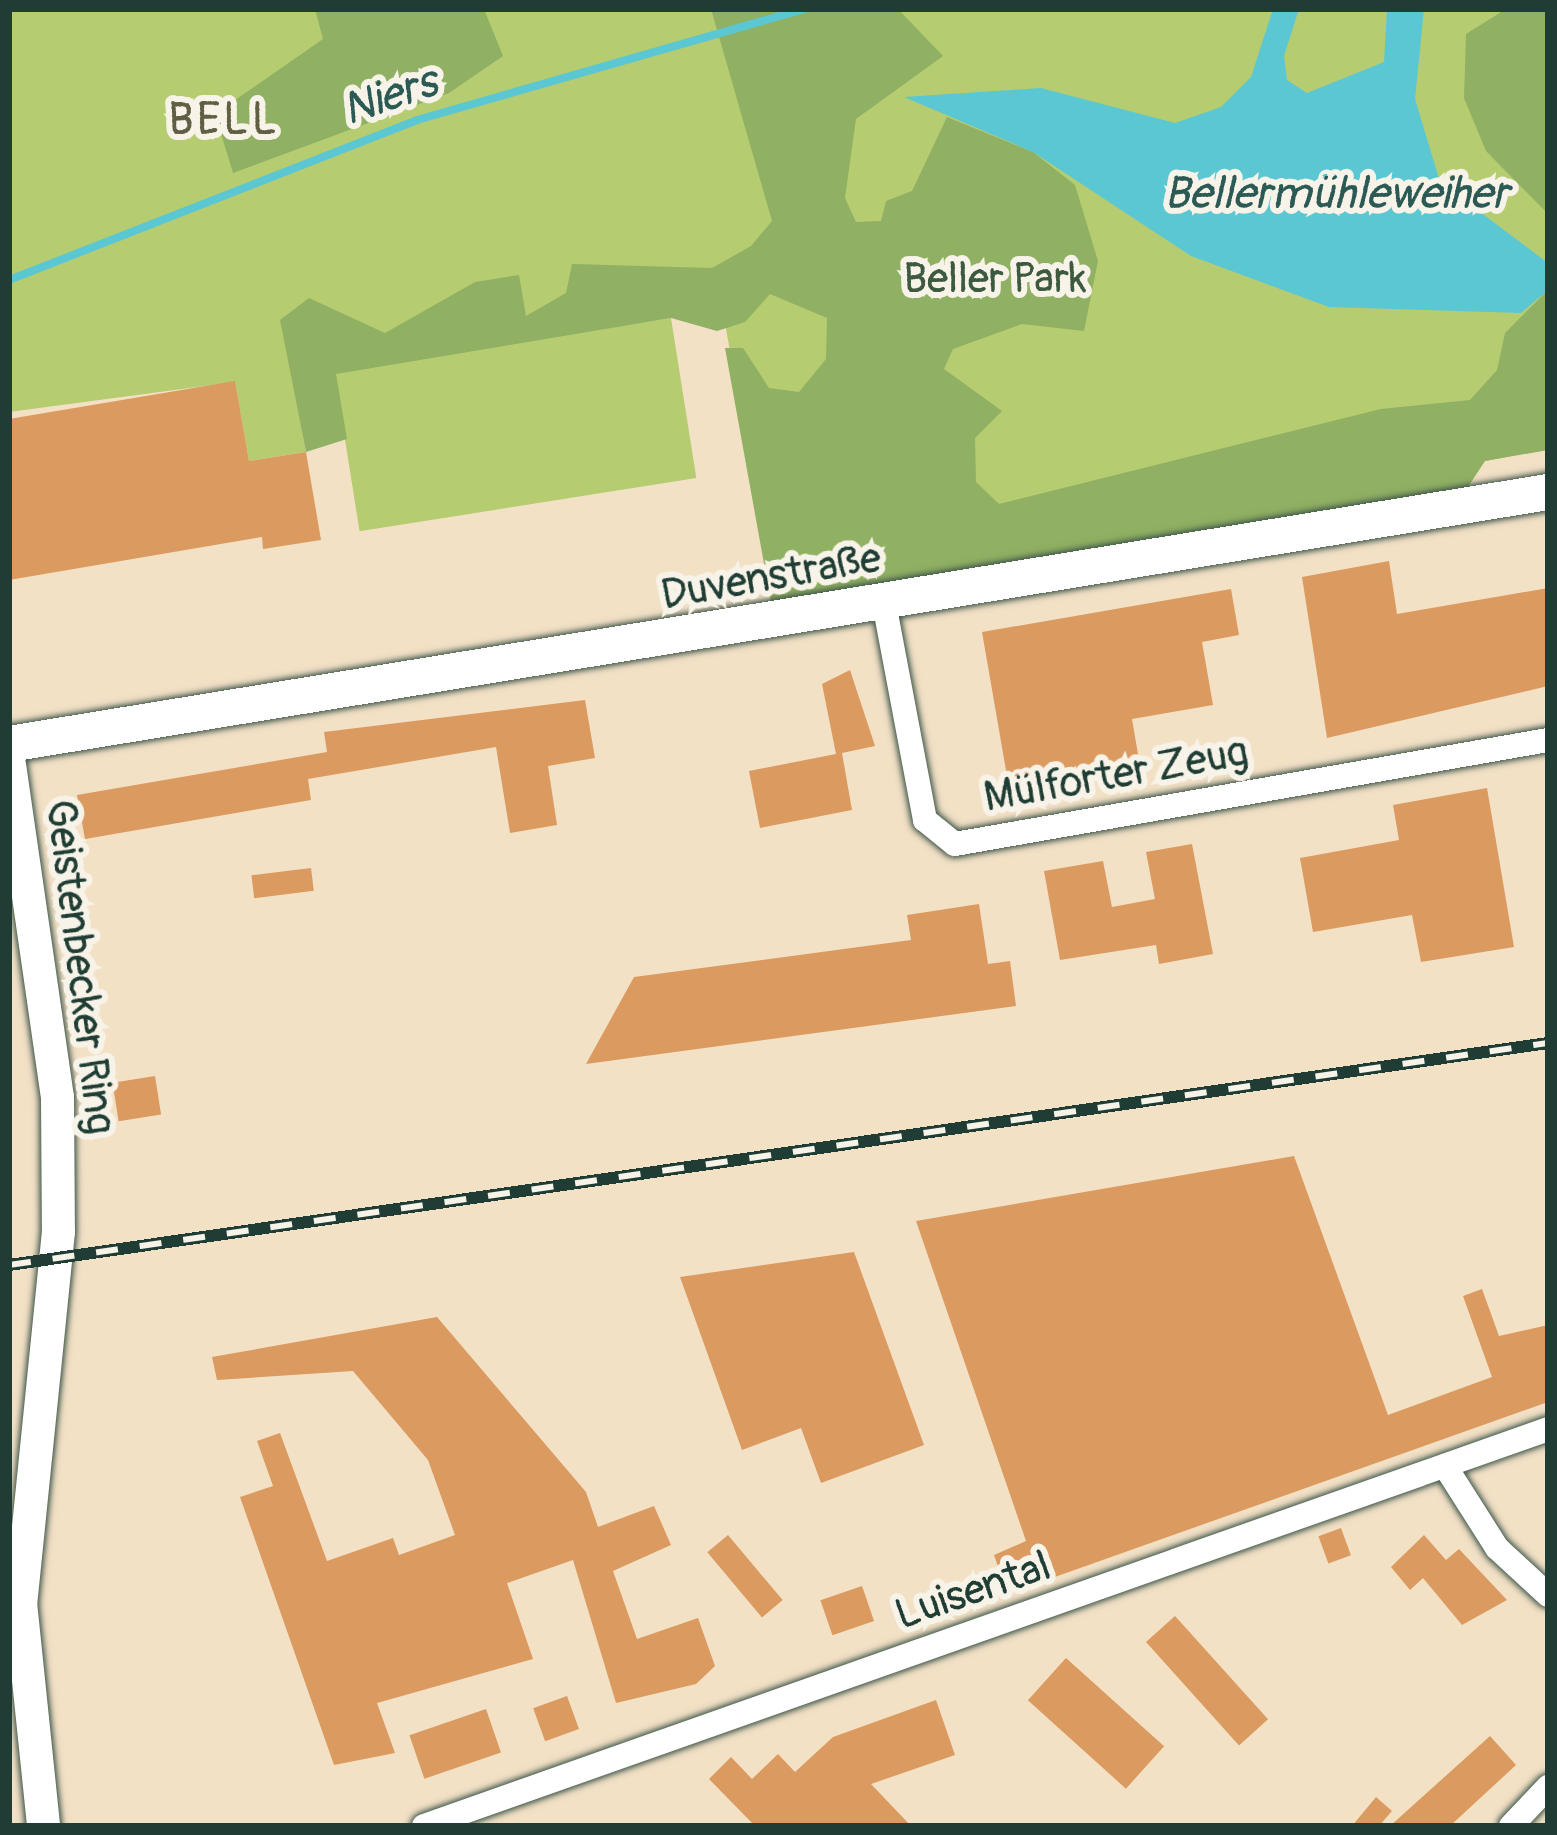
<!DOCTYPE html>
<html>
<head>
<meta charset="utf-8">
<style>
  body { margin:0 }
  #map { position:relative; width:1557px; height:1835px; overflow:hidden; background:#f3e1c6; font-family:Pangolin,sans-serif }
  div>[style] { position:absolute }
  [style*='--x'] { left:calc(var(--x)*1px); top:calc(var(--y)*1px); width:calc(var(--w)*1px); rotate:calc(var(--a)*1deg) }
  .green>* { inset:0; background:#b6cc71; transform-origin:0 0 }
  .forest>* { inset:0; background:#90b063 }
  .water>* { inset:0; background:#5bc7d3 }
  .stream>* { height:8px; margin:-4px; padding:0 4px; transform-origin:4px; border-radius:4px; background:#5bc7d3 }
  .building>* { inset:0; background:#db9a5f; transform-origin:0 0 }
  .roads { filter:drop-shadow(0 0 3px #3f564a) drop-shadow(0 0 3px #3f564a) }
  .minor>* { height:24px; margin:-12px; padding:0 12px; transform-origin:12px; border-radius:12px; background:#fff }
  .secondary>* { height:33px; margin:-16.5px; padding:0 16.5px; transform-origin:16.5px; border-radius:16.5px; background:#fff }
  .primary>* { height:36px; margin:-18px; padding:0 18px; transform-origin:18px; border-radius:18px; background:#fff }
  .rail>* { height:12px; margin-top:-6px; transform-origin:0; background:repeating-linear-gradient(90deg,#f7f3e8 0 22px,#1f3d34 0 44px); box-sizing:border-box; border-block:3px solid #1f3d34 }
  span { translate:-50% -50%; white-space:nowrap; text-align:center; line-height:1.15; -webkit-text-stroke:12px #f7f3e8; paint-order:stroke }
  .park-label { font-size:42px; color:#3d5a40 }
  .street-label { font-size:42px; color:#1f3d34 }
  .water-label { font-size:45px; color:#2b5954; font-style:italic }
  .neighbourhood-label { font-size:45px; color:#615e43; letter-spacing:3px }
  .frame { position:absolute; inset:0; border:12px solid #1f3d34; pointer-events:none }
</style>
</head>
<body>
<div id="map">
  <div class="green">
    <i style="clip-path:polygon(9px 9px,1548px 9px,1548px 449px,773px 597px,721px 300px,291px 373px,306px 452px,249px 461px,235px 382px,9px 412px)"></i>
    <i style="left:671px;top:318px;width:162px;height:341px;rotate:81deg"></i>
  </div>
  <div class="forest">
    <i style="clip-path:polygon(315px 9px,484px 9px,503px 56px,449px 93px,233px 173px,215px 114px,323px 39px)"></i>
    <i style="clip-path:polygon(711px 9px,898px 9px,943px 56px,856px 119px,845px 198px,856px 222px,881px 221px,886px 201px,912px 191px,947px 117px,1033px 152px,1075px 185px,1098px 261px,1084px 331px,1022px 324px,953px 349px,944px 369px,1002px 411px,975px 438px,976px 482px,999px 504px,1381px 409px,1470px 400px,1497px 370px,1505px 333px,1548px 290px,1548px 450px,1485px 461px,1466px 490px,772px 608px,725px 348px,743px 348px,769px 388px,799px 392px,826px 359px,827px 318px,770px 294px,745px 322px,717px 331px,671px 318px,336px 374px,347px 439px,306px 452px,280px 320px,309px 298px,385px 333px,475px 282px,519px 275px,526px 316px,566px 293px,572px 264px,712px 268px,751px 246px,772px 221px)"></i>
    <i style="clip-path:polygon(1506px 9px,1548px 9px,1548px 214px,1486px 151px,1464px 98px,1466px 34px)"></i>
  </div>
  <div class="water">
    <i style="clip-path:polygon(1273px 9px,1299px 9px,1284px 56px,1287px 80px,1307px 93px,1384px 62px,1387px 9px,1424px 9px,1415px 99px,1440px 182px,1548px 263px,1548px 290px,1521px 313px,1329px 307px,1191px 256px,1033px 152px,904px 97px,1041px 88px,1175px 123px,1221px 107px,1251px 77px)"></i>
  </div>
  <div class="stream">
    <i style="--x:9;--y:280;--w:438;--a:-21.4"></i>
    <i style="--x:417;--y:120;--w:403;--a:-16"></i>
  </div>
  <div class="building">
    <i style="clip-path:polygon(235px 381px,249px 461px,306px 452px,321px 540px,263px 549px,262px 537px,9px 580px,9px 419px)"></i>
    <i style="clip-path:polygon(1389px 561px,1397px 614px,1548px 588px,1548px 686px,1327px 738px,1302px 577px)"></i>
    <i style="clip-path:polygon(1231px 589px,1239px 635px,1202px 642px,1213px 705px,1132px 719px,1139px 760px,1008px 782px,982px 632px)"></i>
    <i style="clip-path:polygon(850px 670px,875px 746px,842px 753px,852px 810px,760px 828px,749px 771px,836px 754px,822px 684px)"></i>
    <i style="clip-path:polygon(585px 700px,595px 758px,548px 766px,557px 825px,510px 833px,496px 747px,308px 779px,311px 800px,85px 839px,77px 795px,327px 752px,324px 732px)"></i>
    <i style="clip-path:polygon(1487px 788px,1514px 947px,1421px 962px,1412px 915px,1313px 932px,1300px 858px,1399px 840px,1393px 805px)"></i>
    <i style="clip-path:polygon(1192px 844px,1213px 954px,1159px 964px,1156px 945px,1060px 960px,1044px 871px,1103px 861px,1112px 907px,1155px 899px,1146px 852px)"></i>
    <i style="left:311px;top:868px;width:23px;height:60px;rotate:83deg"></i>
    <i style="clip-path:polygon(979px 904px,988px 964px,1010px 961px,1016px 1006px,586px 1064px,634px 977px,911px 940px,907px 915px)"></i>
    <i style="left:155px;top:1076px;width:39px;height:43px;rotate:81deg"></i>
    <i style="clip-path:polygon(1294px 1156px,1388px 1415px,1492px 1377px,1463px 1296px,1482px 1289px,1499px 1336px,1548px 1325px,1548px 1402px,959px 1611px,952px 1595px,1001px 1575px,994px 1555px,1026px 1541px,916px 1221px)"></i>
    <i style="clip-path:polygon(854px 1252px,924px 1445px,821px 1483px,801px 1428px,742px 1450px,680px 1277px)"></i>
    <i style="clip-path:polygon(437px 1317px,586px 1492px,598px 1527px,654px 1506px,671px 1545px,613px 1571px,637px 1639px,698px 1618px,715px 1666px,696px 1684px,616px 1703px,573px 1560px,507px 1583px,533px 1659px,377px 1703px,395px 1753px,334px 1765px,240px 1497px,273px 1486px,257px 1441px,280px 1433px,327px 1561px,393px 1538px,399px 1555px,455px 1535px,428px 1460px,353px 1371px,217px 1380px,212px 1357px)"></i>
    <i style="left:1341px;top:1528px;width:29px;height:24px;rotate:70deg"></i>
    <i style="left:728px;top:1535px;width:85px;height:27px;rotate:50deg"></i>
    <i style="clip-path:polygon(1424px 1535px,1446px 1560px,1459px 1549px,1507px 1600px,1462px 1625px,1423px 1578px,1410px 1590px,1391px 1567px)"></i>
    <i style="left:862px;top:1586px;width:37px;height:44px;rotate:71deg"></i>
    <i style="left:1175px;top:1616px;width:139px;height:39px;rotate:48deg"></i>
    <i style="left:1066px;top:1658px;width:132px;height:57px;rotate:42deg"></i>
    <i style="left:567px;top:1696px;width:35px;height:36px;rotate:70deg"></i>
    <i style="clip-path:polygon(936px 1700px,955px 1755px,871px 1784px,911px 1826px,755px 1826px,709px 1779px,731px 1757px,752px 1779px,778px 1754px,795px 1772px,833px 1737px)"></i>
    <i style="left:486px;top:1709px;width:46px;height:81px;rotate:71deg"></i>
    <i style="clip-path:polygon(1490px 1736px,1516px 1765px,1450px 1826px,1390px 1826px)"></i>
    <i style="clip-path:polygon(1376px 1797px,1392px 1811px,1379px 1826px,1352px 1826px)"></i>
  </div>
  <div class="roads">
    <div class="minor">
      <i style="--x:884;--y:603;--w:221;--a:79.3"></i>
      <i style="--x:925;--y:820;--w:38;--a:39"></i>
      <i style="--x:955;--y:844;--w:602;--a:-9.95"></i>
      <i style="--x:1445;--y:1466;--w:97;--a:57.6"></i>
      <i style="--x:1497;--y:1548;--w:69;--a:42.7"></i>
      <i style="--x:424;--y:1826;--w:1192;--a:-19.45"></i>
      <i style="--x:1511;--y:1826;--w:54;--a:-46.5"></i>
    </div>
    <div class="secondary">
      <i style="--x:9;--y:764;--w:336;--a:81.8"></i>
      <i style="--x:57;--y:1097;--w:134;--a:89.6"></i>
      <i style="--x:58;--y:1231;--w:373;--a:95.8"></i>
      <i style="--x:20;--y:1602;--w:225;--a:84.1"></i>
    </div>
    <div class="primary">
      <i style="--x:9;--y:744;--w:1559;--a:-9.3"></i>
    </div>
  </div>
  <div class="rail">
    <i style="--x:9;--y:1265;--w:1555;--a:-8.21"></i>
  </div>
  <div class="park-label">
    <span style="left:995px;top:279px">Beller Park</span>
  </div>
  <div class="street-label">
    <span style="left:771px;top:577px;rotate:-10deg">Duvenstraße</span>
    <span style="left:1116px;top:775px;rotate:-10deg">Mülforter Zeug</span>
    <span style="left:80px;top:967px;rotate:83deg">Geistenbecker Ring</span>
    <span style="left:973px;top:1591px;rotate:-19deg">Luisental</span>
  </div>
  <div class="water-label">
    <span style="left:390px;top:97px;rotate:-19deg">Niers</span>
    <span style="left:1336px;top:195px">Bellermühleweiher</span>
  </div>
  <div class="neighbourhood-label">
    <span style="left:224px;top:121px">BELL</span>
  </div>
  <div class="frame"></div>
</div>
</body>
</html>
